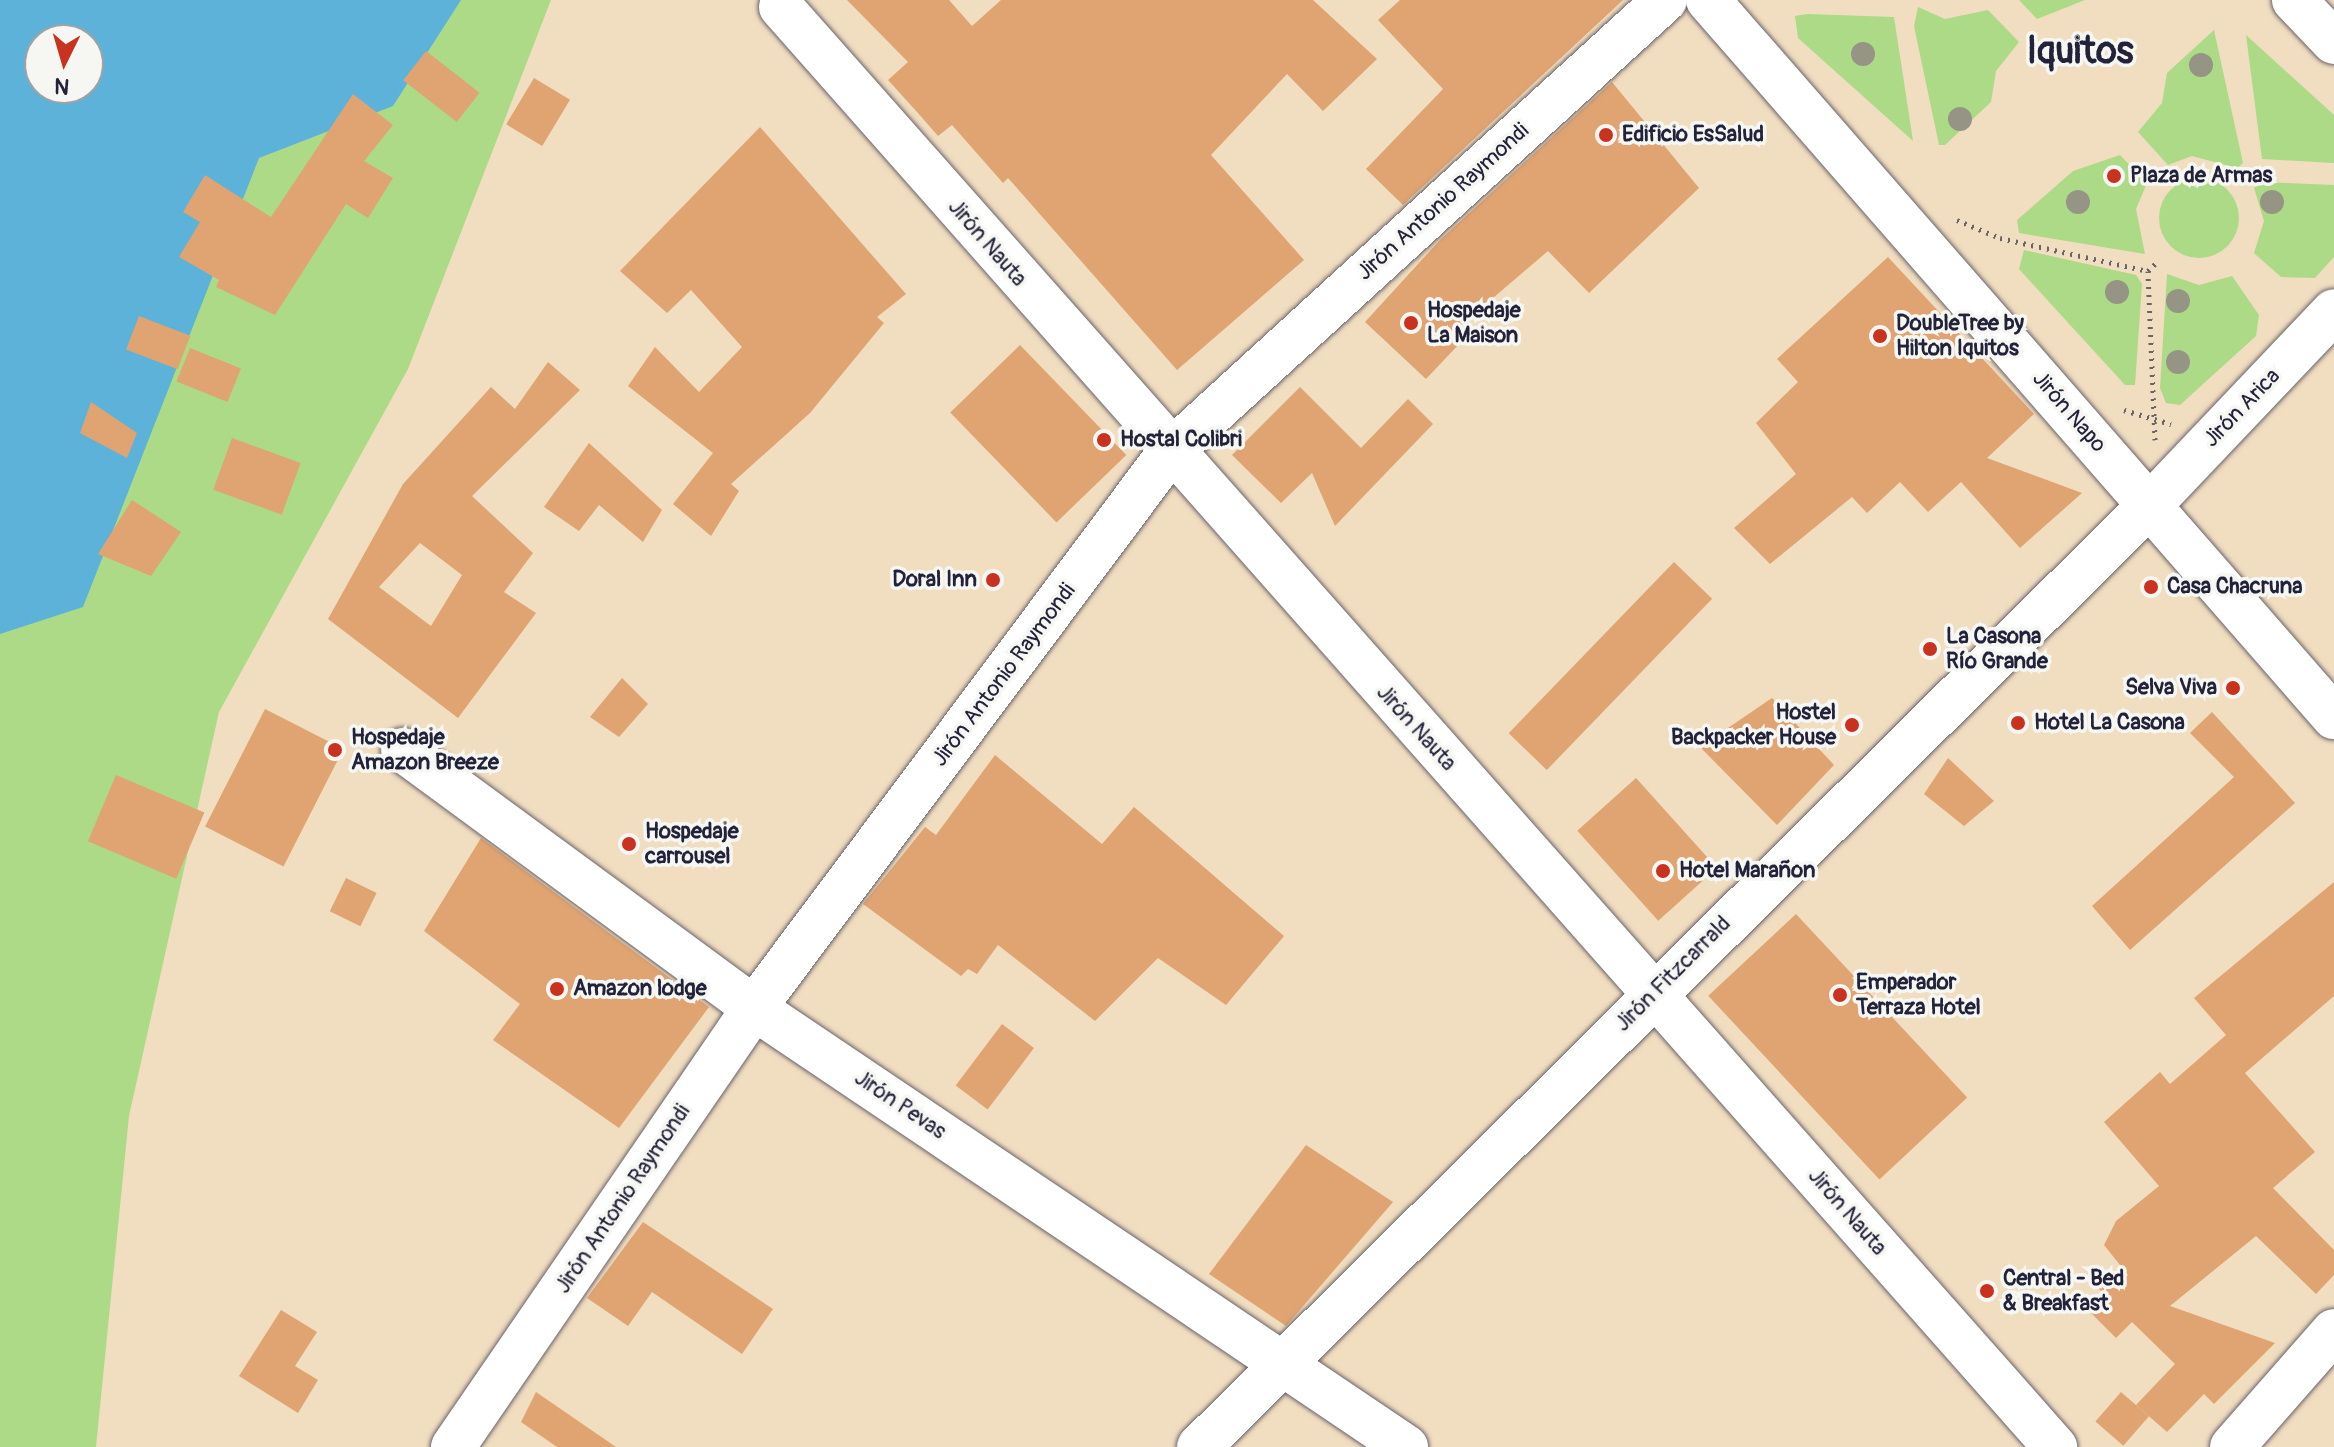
<!DOCTYPE html>
<html>
<head>
<meta charset="utf-8">
<style>
  body { margin:0 }
  #map { position:relative; width:2334px; height:1447px; overflow:hidden; background:#f1ddc0; font-family:Pangolin,sans-serif }
  div>[style] { position:absolute }
  [style*='--x'] { left:calc(var(--x)*1px); top:calc(var(--y)*1px); width:calc(var(--w)*1px); rotate:calc(var(--a)*1deg) }
  .green>* { inset:0; background:#acda87 }
  .round { border-radius:50% }
  .water>* { inset:0; background:#5db2d9 }
  .building>* { inset:0; background:#e0a472; transform-origin:0 0 }
  .path>* { height:5px; margin-top:-2.5px; transform-origin:0; background:repeating-linear-gradient(90deg,#6a636a 0 2px,transparent 0 8px) }
  .roads { filter:drop-shadow(0 0 2px #6a636a) drop-shadow(0 0 2px #6a636a) }
  .street>* { height:44px; margin:-22px; padding:0 22px; transform-origin:22px; border-radius:22px; background:#fff }
  .secondary>* { height:44px; margin:-22px; padding:0 22px; transform-origin:22px; border-radius:22px; background:#fff }
  .trees>* { width:24px; height:24px; margin:-12px; border-radius:50%; background:#969484 }
  .dots>* { width:22px; height:22px; translate:-50% -50%; box-sizing:border-box; border:4px solid #f6f6f2; border-radius:50% }
  span { translate:-50% -50%; white-space:nowrap; text-align:center; line-height:1.15; -webkit-text-stroke:7px #f6f6f2; paint-order:stroke }
  .poi-label { font-size:22px; color:#22223b; font-weight:700 }
  .left { translate:0 -50%; text-align:left }
  .right { translate:-100% -50%; text-align:right }
  .street-label { font-size:22px; color:#22223b }
  .town-label { font-size:38px; color:#22223b; font-weight:700 }
  .north { position:absolute; left:24px; top:24px; width:80px; height:80px; box-sizing:border-box; background:#f6f6f2; border:2px solid #a1a1a9; border-radius:50%; rotate:185deg; font-size:22px; font-weight:700; line-height:32px; text-align:center; color:#22223b }
  .north::after { content:''; display:block; margin:auto; width:28px; height:36px; background:#c8321e; clip-path:polygon(50% 0,100% 100%,50% 72%,0 100%) }
</style>
</head>
<body>
<div id="map">
  <div class="green">
    <i style="clip-path:polygon(evenodd,0 0,551px 0,408px 369px,219px 712px,129px 1116px,96px 1447px,0 1447px,0 0,40px 40px,88px 40px,88px 88px,40px 88px,40px 40px)"></i>
    <i style="clip-path:polygon(2019px 0,2085px 0,2037px 19px)"></i>
    <i style="clip-path:polygon(1918px 7px,1945px 19px,1988px 10px,2019px 42px,1996px 71px,1991px 102px,1945px 145px,1939px 145px,1914px 26px)"></i>
    <i style="clip-path:polygon(1807px 14px,1894px 17px,1913px 141px,1798px 38px,1795px 16px)"></i>
    <i style="clip-path:polygon(2214px 30px,2243px 163px,2237px 168px,2192px 156px,2168px 165px,2138px 132px,2162px 103px,2167px 73px)"></i>
    <i style="clip-path:polygon(2246px 35px,2334px 115px,2334px 163px,2262px 159px)"></i>
    <i style="clip-path:polygon(2120px 155px,2147px 183px,2136px 209px,2145px 254px,2019px 233px,2017px 220px,2073px 171px)"></i>
    <i class="round" style="left:2159px;top:178px;width:80px;height:80px"></i>
    <i style="clip-path:polygon(2263px 182px,2334px 185px,2334px 257px,2315px 278px,2281px 277px,2254px 253px,2264px 221px,2254px 188px)"></i>
    <i style="clip-path:polygon(2024px 250px,2136px 275px,2142px 284px,2135px 385px,2125px 385px,2019px 269px)"></i>
    <i style="clip-path:polygon(2167px 274px,2199px 285px,2232px 276px,2259px 315px,2256px 336px,2180px 405px,2166px 403px,2160px 388px)"></i>
  </div>
  <div class="water">
    <i style="clip-path:polygon(evenodd,0 0,461px 0,393px 106px,259px 158px,83px 607px,0 634px,0 0,40px 40px,88px 40px,88px 88px,40px 88px,40px 40px)"></i>
  </div>
  <div class="building">
    <i style="clip-path:polygon(847px 0,949px 0,972px 26px,1001px 0,1313px 0,1377px 59px,1323px 111px,1287px 74px,1211px 155px,1304px 260px,1177px 370px,1008px 178px,1003px 183px,952px 125px,938px 136px,917px 112px,888px 80px,908px 62px)"></i>
    <i style="clip-path:polygon(1400px 0,1623px 0,1403px 205px,1366px 169px,1443px 89px,1378px 20px)"></i>
    <i style="left:426px;top:51px;width:68px;height:37px;rotate:38deg"></i>
    <i style="left:534px;top:78px;width:42px;height:54px;rotate:31deg"></i>
    <i style="clip-path:polygon(1612px 82px,1699px 188px,1589px 293px,1548px 251px,1452px 333px,1461px 342px,1426px 379px,1365px 322px,1440px 240px)"></i>
    <i style="clip-path:polygon(353px 94px,393px 125px,364px 161px,393px 178px,368px 218px,346px 204px,275px 315px,216px 287px,219px 280px,179px 257px,200px 222px,183px 212px,205px 175px,271px 217px)"></i>
    <i style="clip-path:polygon(760px 127px,906px 294px,877px 317px,884px 323px,810px 413px,731px 484px,739px 491px,711px 536px,673px 504px,713px 453px,628px 386px,655px 347px,699px 392px,742px 347px,691px 290px,667px 313px,620px 271px)"></i>
    <i style="clip-path:polygon(1888px 257px,2034px 414px,1987px 458px,2082px 493px,2020px 548px,1961px 482px,1928px 512px,1900px 482px,1867px 513px,1852px 497px,1770px 564px,1734px 528px,1796px 474px,1756px 423px,1798px 382px,1777px 359px)"></i>
    <i style="left:139px;top:316px;width:55px;height:36px;rotate:21deg"></i>
    <i style="left:1020px;top:345px;width:153px;height:97px;rotate:46deg"></i>
    <i style="left:190px;top:348px;width:55px;height:36px;rotate:22deg"></i>
    <i style="clip-path:polygon(evenodd,548px 362px,580px 390px,472px 496px,533px 553px,504px 592px,536px 613px,458px 718px,328px 619px,403px 484px,491px 387px,515px 409px,548px 362px,420px 543px,462px 575px,431px 626px,379px 587px,420px 543px)"></i>
    <i style="clip-path:polygon(1300px 387px,1361px 448px,1408px 399px,1433px 424px,1335px 526px,1312px 473px,1281px 503px,1232px 455px)"></i>
    <i style="clip-path:polygon(91px 402px,137px 433px,127px 458px,80px 433px)"></i>
    <i style="left:232px;top:438px;width:73px;height:55px;rotate:20deg"></i>
    <i style="clip-path:polygon(589px 443px,662px 510px,643px 542px,599px 505px,579px 531px,544px 507px)"></i>
    <i style="clip-path:polygon(132px 500px,181px 532px,151px 576px,98px 554px)"></i>
    <i style="left:1674px;top:562px;width:53px;height:238px;rotate:44deg"></i>
    <i style="clip-path:polygon(622px 678px,648px 704px,619px 737px,590px 717px)"></i>
    <i style="clip-path:polygon(1772px 698px,1834px 765px,1777px 825px,1700px 747px)"></i>
    <i style="left:265px;top:709px;width:88px;height:132px;rotate:27deg"></i>
    <i style="clip-path:polygon(2212px 712px,2295px 803px,2130px 950px,2092px 906px,2234px 777px,2190px 733px)"></i>
    <i style="clip-path:polygon(995px 755px,1102px 844px,1134px 807px,1284px 936px,1226px 1005px,1158px 958px,1095px 1021px,998px 945px,977px 974px,968px 969px,961px 976px,863px 904px,925px 827px,936px 835px)"></i>
    <i style="clip-path:polygon(1948px 758px,1994px 801px,1964px 826px,1924px 794px)"></i>
    <i style="left:116px;top:775px;width:96px;height:72px;rotate:23deg"></i>
    <i style="left:1636px;top:778px;width:121px;height:79px;rotate:48deg"></i>
    <i style="clip-path:polygon(481px 838px,709px 1007px,619px 1128px,493px 1040px,520px 1004px,424px 931px)"></i>
    <i style="left:346px;top:878px;width:34px;height:37px;rotate:26deg"></i>
    <i style="clip-path:polygon(2334px 882px,2334px 996px,2245px 1073px,2315px 1152px,2273px 1188px,2334px 1250px,2334px 1275px,2316px 1294px,2256px 1236px,2170px 1306px,2275px 1343px,2214px 1404px,2204px 1394px,2167px 1432px,2136px 1405px,2175px 1364px,2132px 1322px,2116px 1338px,2090px 1312px,2106px 1296px,2087px 1277px,2115px 1287px,2128px 1275px,2104px 1245px,2116px 1221px,2159px 1186px,2104px 1122px,2160px 1072px,2170px 1084px,2226px 1035px,2194px 998px)"></i>
    <i style="left:1796px;top:914px;width:251px;height:120px;rotate:47deg"></i>
    <i style="left:1002px;top:1024px;width:40px;height:77px;rotate:37deg"></i>
    <i style="clip-path:polygon(1306px 1145px,1393px 1202px,1286px 1326px,1209px 1274px)"></i>
    <i style="clip-path:polygon(643px 1222px,773px 1309px,742px 1354px,652px 1292px,628px 1326px,587px 1298px)"></i>
    <i style="clip-path:polygon(281px 1310px,317px 1332px,295px 1366px,318px 1380px,298px 1413px,239px 1376px)"></i>
    <i style="clip-path:polygon(536px 1392px,616px 1447px,557px 1447px,521px 1422px)"></i>
    <i style="left:2121px;top:1392px;width:37px;height:39px;rotate:41deg"></i>
  </div>
  <div class="path">
    <i style="--x:1957;--y:220;--w:47;--a:22.7"></i>
    <i style="--x:2000;--y:238;--w:152;--a:12.6"></i>
    <i style="--x:2124;--y:410;--w:49;--a:16.6"></i>
    <i style="--x:2155;--y:440;--w:169;--a:-92.4"></i>
    <i style="--x:2148;--y:271;--w:14;--a:-45"></i>
  </div>
  <div class="roads">
    <div class="street">
      <i style="--x:1708;--y:0;--w:952;--a:48.88"></i>
      <i style="--x:781;--y:7;--w:1923;--a:48.5"></i>
      <i style="--x:403;--y:750;--w:436;--a:36.3"></i>
      <i style="--x:754;--y:1008;--w:786;--a:33.95"></i>
      <i style="--x:453;--y:1447;--w:532;--a:-55.56"></i>
      <i style="--x:754;--y:1008;--w:693;--a:-53.21"></i>
      <i style="--x:1169;--y:453;--w:672;--a:-42.41"></i>
    </div>
    <div class="secondary">
      <i style="--x:2294;--y:0;--w:58;--a:46.4"></i>
      <i style="--x:1199;--y:1447;--w:1339;--a:-44.73"></i>
      <i style="--x:2150;--y:505;--w:267;--a:-46.5"></i>
      <i style="--x:2232;--y:1447;--w:154;--a:-48.7"></i>
    </div>
  </div>
  <div class="trees">
    <i style="left:1863px;top:54px"></i>
    <i style="left:2201px;top:65px"></i>
    <i style="left:1960px;top:119px"></i>
    <i style="left:2078px;top:202px"></i>
    <i style="left:2272px;top:202px"></i>
    <i style="left:2117px;top:292px"></i>
    <i style="left:2178px;top:301px"></i>
    <i style="left:2178px;top:362px"></i>
  </div>
  <div class="dots">
    <i style="left:1606px;top:135px;background:#c8321e"></i>
    <i style="left:2114px;top:176px;background:#c8321e"></i>
    <i style="left:1411px;top:323px;background:#c8321e"></i>
    <i style="left:1880px;top:336px;background:#c8321e"></i>
    <i style="left:1104px;top:440px;background:#c8321e"></i>
    <i style="left:993px;top:580px;background:#c8321e"></i>
    <i style="left:2151px;top:587px;background:#c8321e"></i>
    <i style="left:1930px;top:649px;background:#c8321e"></i>
    <i style="left:2233px;top:688px;background:#c8321e"></i>
    <i style="left:2018px;top:723px;background:#c8321e"></i>
    <i style="left:1852px;top:725px;background:#c8321e"></i>
    <i style="left:335px;top:750px;background:#c8321e"></i>
    <i style="left:629px;top:844px;background:#c8321e"></i>
    <i style="left:1663px;top:871px;background:#c8321e"></i>
    <i style="left:557px;top:989px;background:#c8321e"></i>
    <i style="left:1840px;top:995px;background:#c8321e"></i>
    <i style="left:1987px;top:1291px;background:#c8321e"></i>
  </div>
  <div class="poi-label">
    <span class="left" style="left:1622px;top:135px">Edificio EsSalud</span>
    <span class="left" style="left:2130px;top:176px">Plaza de Armas</span>
    <span class="left" style="left:1427px;top:323px">Hospedaje<br>La Maison</span>
    <span class="left" style="left:1896px;top:336px">DoubleTree by<br>Hilton Iquitos</span>
    <span class="left" style="left:1120px;top:440px">Hostal Colibri</span>
    <span class="right" style="left:977px;top:580px">Doral Inn</span>
    <span class="left" style="left:2167px;top:587px">Casa Chacruna</span>
    <span class="left" style="left:1946px;top:649px">La Casona<br>Río Grande</span>
    <span class="right" style="left:2217px;top:688px">Selva Viva</span>
    <span class="right" style="left:1836px;top:725px">Hostel<br>Backpacker House</span>
    <span class="left" style="left:2034px;top:723px">Hotel La Casona</span>
    <span class="left" style="left:351px;top:750px">Hospedaje<br>Amazon Breeze</span>
    <span class="left" style="left:645px;top:844px">Hospedaje<br>carrousel</span>
    <span class="left" style="left:1679px;top:871px">Hotel Marañon</span>
    <span class="left" style="left:1856px;top:995px">Emperador<br>Terraza Hotel</span>
    <span class="left" style="left:573px;top:989px">Amazon lodge</span>
    <span class="left" style="left:2003px;top:1291px">Central - Bed<br>&amp; Breakfast</span>
  </div>
  <div class="street-label">
    <span style="left:1443px;top:202px;rotate:-42deg">Jirón Antonio Raymondi</span>
    <span style="left:987px;top:243px;rotate:49deg">Jirón Nauta</span>
    <span style="left:2242px;top:408px;rotate:-46deg">Jirón Arica</span>
    <span style="left:2069px;top:412px;rotate:49deg">Jirón Napo</span>
    <span style="left:1004px;top:675px;rotate:-53deg">Jirón Antonio Raymondi</span>
    <span style="left:1416px;top:728px;rotate:48deg">Jirón Nauta</span>
    <span style="left:1673px;top:974px;rotate:-45deg">Jirón Fitzcarrald</span>
    <span style="left:900px;top:1105px;rotate:34deg">Jirón Pevas</span>
    <span style="left:623px;top:1199px;rotate:-56deg">Jirón Antonio Raymondi</span>
    <span style="left:1847px;top:1212px;rotate:49deg">Jirón Nauta</span>
  </div>
  <div class="town-label">
    <span style="left:2080px;top:52px">Iquitos</span>
  </div>
  <div class="north">N</div>
</div>
</body>
</html>
